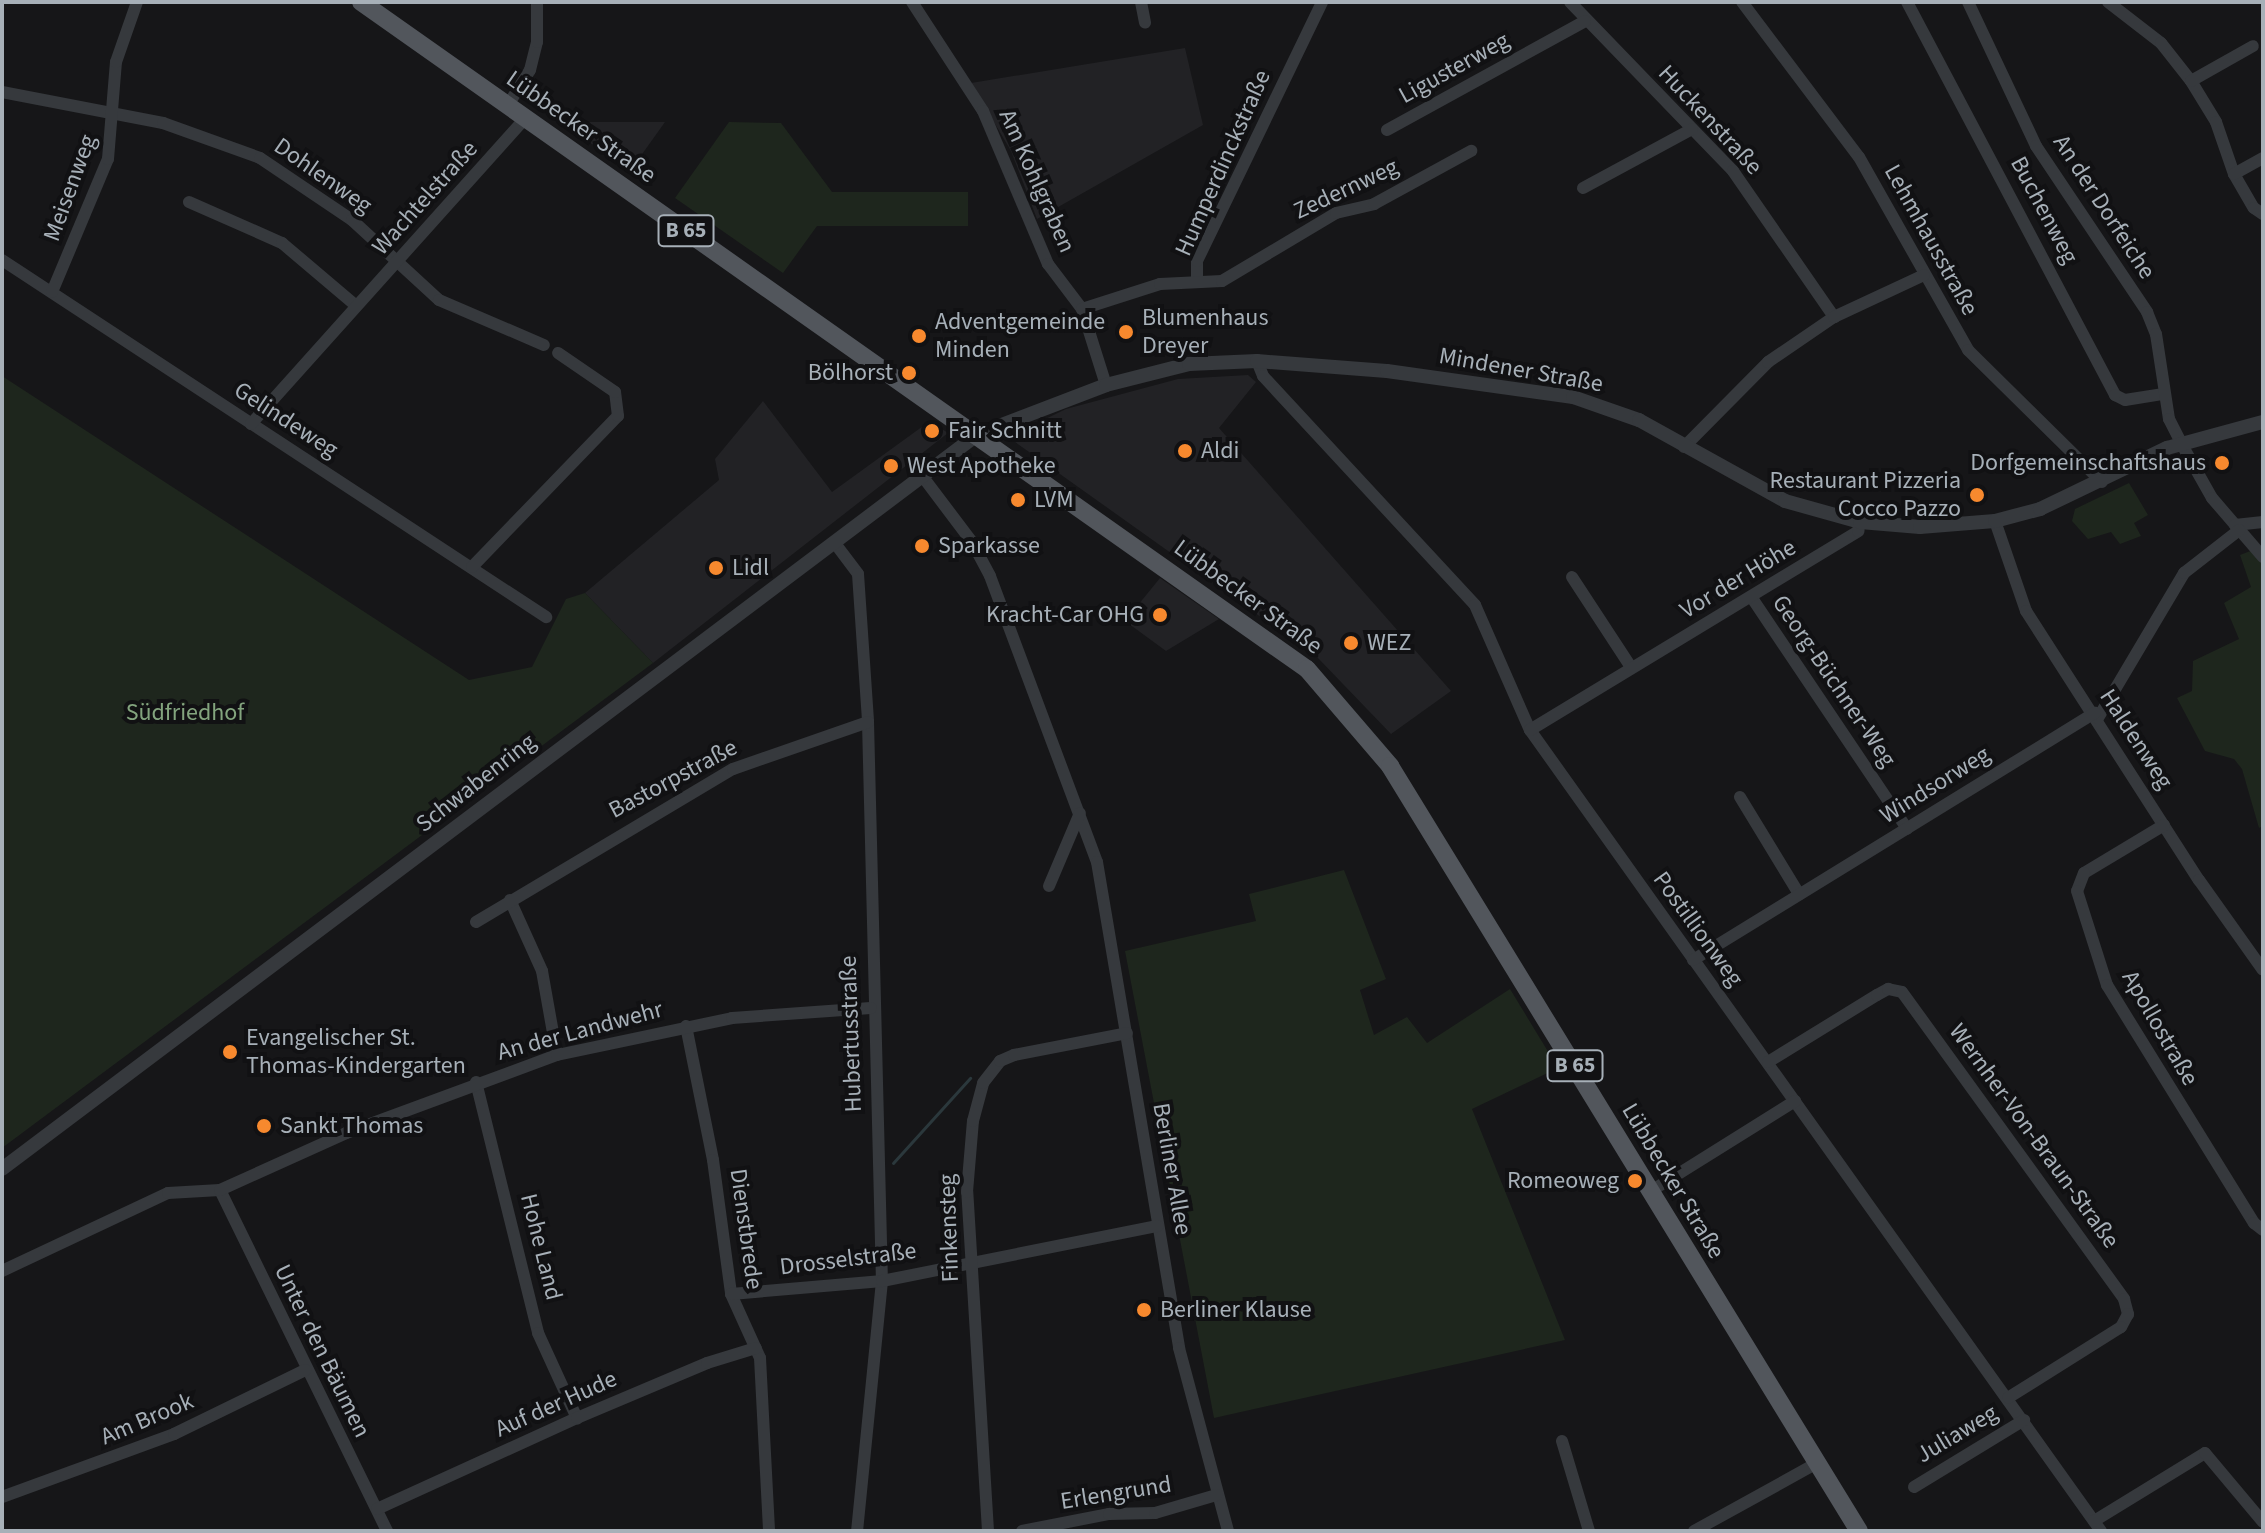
<!DOCTYPE html>
<html>
<head>
<meta charset="utf-8">
<style>
  body { margin:0 }
  #map { position:relative; width:2265px; height:1533px; overflow:hidden; background:#161618; font-family:"Source Sans 3",sans-serif }
  div>[style] { position:absolute }
  [style*='--x'] { left:calc(var(--x)*1px); top:calc(var(--y)*1px); width:calc(var(--w)*1px); rotate:calc(var(--a)*1deg) }
  .built>* { inset:0; background:#222225 }
  .green>* { inset:0; background:#1e261d }
  .stream>* { height:3px; margin:-1.5px; padding:0 1.5px; transform-origin:1.5px; border-radius:1.5px; background:#2b383c }
  .minor>* { height:12px; margin:-6px; padding:0 6px; transform-origin:6px; border-radius:6px; background:#36393d }
  .tertiary>* { height:14px; margin:-7px; padding:0 7px; transform-origin:7px; border-radius:7px; background:#36393d }
  .primary>* { height:18px; margin:-9px; padding:0 9px; transform-origin:9px; border-radius:9px; background:#52565c }
  .dots>* { width:22px; height:22px; translate:-50% -50%; box-sizing:border-box; border:4px solid #111113; border-radius:50% }
  span { translate:-50% -50%; white-space:nowrap; text-align:center; line-height:1.15; -webkit-text-stroke:8px #111113; paint-order:stroke }
  .shield-label span { padding:2px 6px; background:#111113; border:2px solid; border-radius:6px; -webkit-text-stroke-width:0 }
  .shield-label { font-size:22px; color:#a7b0b8; font-weight:700 }
  .street-label { font-size:24px; color:#a7b0b8 }
  .poi-label { font-size:24px; color:#a7b0b8 }
  .left { translate:0 -50%; text-align:left }
  .right { translate:-100% -50%; text-align:right }
  .park-label { font-size:24px; color:#83a47e }
  .frame { position:absolute; inset:0; border:4px solid #a7b0b8; pointer-events:none }
</style>
</head>
<body>
<div id="map">
  <div class="built">
    <i style="clip-path:polygon(1185px 48px,1203px 125px,1037px 219px,1011px 151px,971px 83px)"></i>
    <i style="clip-path:polygon(564px 120px,566px 122px,665px 122px,630px 171px,561px 122px)"></i>
    <i style="clip-path:polygon(1248px 375px,1256px 382px,1219px 428px,1451px 691px,1391px 734px,1317px 657px,1008px 437px,1066px 409px,1178px 379px)"></i>
    <i style="clip-path:polygon(763px 401px,832px 492px,930px 421px,948px 433px,653px 663px,585px 593px,719px 480px,715px 459px)"></i>
    <i style="clip-path:polygon(1160px 578px,1219px 619px,1166px 651px,1125px 621px)"></i>
  </div>
  <div class="green">
    <i style="clip-path:polygon(729px 122px,781px 123px,832px 192px,968px 192px,968px 226px,817px 226px,783px 273px,675px 198px)"></i>
    <i style="clip-path:polygon(2px 376px,469px 680px,532px 667px,566px 599px,585px 593px,653px 663px,2px 1148px)"></i>
    <i style="clip-path:polygon(2129px 483px,2148px 515px,2134px 523px,2141px 536px,2120px 544px,2111px 532px,2088px 539px,2072px 521px,2075px 509px)"></i>
    <i style="clip-path:polygon(2253px 550px,2263px 566px,2263px 826px,2259px 828px,2242px 769px,2234px 759px,2205px 751px,2177px 698px,2192px 691px,2193px 661px,2239px 639px,2224px 603px,2251px 587px,2240px 555px)"></i>
    <i style="clip-path:polygon(1344px 870px,1386px 979px,1360px 990px,1374px 1035px,1407px 1017px,1427px 1043px,1510px 989px,1558px 1068px,1472px 1109px,1565px 1340px,1214px 1418px,1125px 951px,1256px 921px,1249px 894px)"></i>
  </div>
  <div class="stream">
    <i style="--x:893;--y:1163;--w:115;--a:-47.8"></i>
  </div>
  <div class="minor">
    <i style="--x:912;--y:2;--w:130;--a:56.9"></i>
    <i style="--x:983;--y:111;--w:166;--a:67"></i>
    <i style="--x:1048;--y:264;--w:56;--a:52.9"></i>
    <i style="--x:1082;--y:309;--w:80;--a:72.5"></i>
    <i style="--x:1141;--y:2;--w:21;--a:79"></i>
    <i style="--x:1570;--y:2;--w:235;--a:46"></i>
    <i style="--x:1733;--y:171;--w:178;--a:55.3"></i>
    <i style="--x:1742;--y:2;--w:194;--a:53"></i>
    <i style="--x:1859;--y:157;--w:222;--a:60.5"></i>
    <i style="--x:1968;--y:350;--w:188;--a:44.6"></i>
    <i style="--x:1907;--y:2;--w:445;--a:62.1"></i>
    <i style="--x:2115;--y:395;--w:11;--a:27"></i>
    <i style="--x:2125;--y:400;--w:39;--a:-9"></i>
    <i style="--x:1968;--y:2;--w:159;--a:64.7"></i>
    <i style="--x:2036;--y:146;--w:200;--a:56.2"></i>
    <i style="--x:2147;--y:312;--w:24;--a:68"></i>
    <i style="--x:2156;--y:334;--w:86;--a:81.3"></i>
    <i style="--x:2169;--y:419;--w:27;--a:63"></i>
    <i style="--x:2181;--y:443;--w:63;--a:60.6"></i>
    <i style="--x:2212;--y:498;--w:78;--a:49.2"></i>
    <i style="--x:2108;--y:2;--w:67;--a:37.7"></i>
    <i style="--x:2161;--y:43;--w:48;--a:51.7"></i>
    <i style="--x:2191;--y:81;--w:48;--a:58.6"></i>
    <i style="--x:2216;--y:122;--w:55;--a:70.9"></i>
    <i style="--x:2234;--y:174;--w:39;--a:60"></i>
    <i style="--x:2254;--y:208;--w:11;--a:34"></i>
    <i style="--x:2191;--y:81;--w:71;--a:-29.4"></i>
    <i style="--x:2;--y:92;--w:164;--a:10.9"></i>
    <i style="--x:163;--y:123;--w:103;--a:19.8"></i>
    <i style="--x:260;--y:158;--w:111;--a:34"></i>
    <i style="--x:352;--y:220;--w:118;--a:42.6"></i>
    <i style="--x:439;--y:300;--w:114;--a:23.2"></i>
    <i style="--x:508;--y:105;--w:41;--a:-57.8"></i>
    <i style="--x:530;--y:70;--w:29;--a:-76"></i>
    <i style="--x:537;--y:42;--w:40;--a:-90"></i>
    <i style="--x:1387;--y:130;--w:226;--a:-28.8"></i>
    <i style="--x:2234;--y:174;--w:33;--a:-29"></i>
    <i style="--x:1583;--y:188;--w:124;--a:-28.4"></i>
    <i style="--x:189;--y:202;--w:102;--a:23.8"></i>
    <i style="--x:282;--y:243;--w:94;--a:40.3"></i>
    <i style="--x:2;--y:260;--w:651;--a:33.27"></i>
    <i style="--x:1197;--y:279;--w:18;--a:-90"></i>
    <i style="--x:1197;--y:261;--w:288;--a:-64.2"></i>
    <i style="--x:52;--y:292;--w:144;--a:-67.2"></i>
    <i style="--x:108;--y:159;--w:97;--a:-85.3"></i>
    <i style="--x:116;--y:62;--w:64;--a:-70.7"></i>
    <i style="--x:1082;--y:309;--w:82;--a:-17.8"></i>
    <i style="--x:1160;--y:284;--w:62;--a:-2.8"></i>
    <i style="--x:1222;--y:281;--w:133;--a:-30.8"></i>
    <i style="--x:1336;--y:213;--w:39;--a:-13"></i>
    <i style="--x:1374;--y:204;--w:111;--a:-28.7"></i>
    <i style="--x:1257;--y:361;--w:16;--a:68"></i>
    <i style="--x:1263;--y:376;--w:312;--a:47.2"></i>
    <i style="--x:1475;--y:605;--w:137;--a:66.3"></i>
    <i style="--x:1530;--y:730;--w:984;--a:54.52"></i>
    <i style="--x:251;--y:424;--w:412;--a:-48.1"></i>
    <i style="--x:1684;--y:447;--w:120;--a:-45.3"></i>
    <i style="--x:1768;--y:362;--w:80;--a:-34.3"></i>
    <i style="--x:1834;--y:317;--w:99;--a:-25"></i>
    <i style="--x:923;--y:477;--w:81;--a:53"></i>
    <i style="--x:972;--y:542;--w:38;--a:62"></i>
    <i style="--x:990;--y:576;--w:305;--a:69.5"></i>
    <i style="--x:1097;--y:862;--w:493;--a:80.4"></i>
    <i style="--x:1179;--y:1348;--w:189;--a:75"></i>
    <i style="--x:1995;--y:521;--w:95;--a:71"></i>
    <i style="--x:2026;--y:611;--w:320;--a:57.3"></i>
    <i style="--x:2199;--y:880;--w:110;--a:54.6"></i>
    <i style="--x:2235;--y:525;--w:28;--a:-6"></i>
    <i style="--x:834;--y:542;--w:40;--a:53"></i>
    <i style="--x:858;--y:574;--w:148;--a:86.1"></i>
    <i style="--x:868;--y:722;--w:559;--a:88.57"></i>
    <i style="--x:882;--y:1281;--w:251;--a:95.7"></i>
    <i style="--x:472;--y:567;--w:210;--a:-46"></i>
    <i style="--x:618;--y:416;--w:24;--a:-97"></i>
    <i style="--x:615;--y:392;--w:69;--a:-145.6"></i>
    <i style="--x:1572;--y:577;--w:108;--a:56.8"></i>
    <i style="--x:1752;--y:598;--w:278;--a:56.1"></i>
    <i style="--x:2098;--y:718;--w:169;--a:-59.3"></i>
    <i style="--x:2184;--y:573;--w:70;--a:-38"></i>
    <i style="--x:1530;--y:730;--w:384;--a:-31.2"></i>
    <i style="--x:1858;--y:531;--w:9;--a:-77"></i>
    <i style="--x:1740;--y:797;--w:114;--a:58.7"></i>
    <i style="--x:2164;--y:825;--w:93;--a:149"></i>
    <i style="--x:2084;--y:873;--w:19;--a:111"></i>
    <i style="--x:2077;--y:891;--w:99;--a:72.3"></i>
    <i style="--x:2107;--y:985;--w:280;--a:58.3"></i>
    <i style="--x:2254;--y:1223;--w:11;--a:38"></i>
    <i style="--x:1049;--y:886;--w:79;--a:-67"></i>
    <i style="--x:510;--y:900;--w:78;--a:65.7"></i>
    <i style="--x:542;--y:971;--w:85;--a:79.9"></i>
    <i style="--x:476;--y:922;--w:299;--a:-30.8"></i>
    <i style="--x:733;--y:769;--w:143;--a:-19.2"></i>
    <i style="--x:1693;--y:960;--w:472;--a:-31.6"></i>
    <i style="--x:686;--y:1026;--w:137;--a:78.6"></i>
    <i style="--x:713;--y:1160;--w:135;--a:82.3"></i>
    <i style="--x:731;--y:1294;--w:70;--a:65.6"></i>
    <i style="--x:760;--y:1358;--w:173;--a:87"></i>
    <i style="--x:1768;--y:1062;--w:128;--a:-31.6"></i>
    <i style="--x:1877;--y:995;--w:13;--a:-29"></i>
    <i style="--x:1888;--y:989;--w:14;--a:12"></i>
    <i style="--x:1902;--y:992;--w:379;--a:54.1"></i>
    <i style="--x:2124;--y:1299;--w:16;--a:75"></i>
    <i style="--x:2128;--y:1314;--w:15;--a:118"></i>
    <i style="--x:2121;--y:1327;--w:133;--a:147.9"></i>
    <i style="--x:476;--y:1082;--w:259;--a:76.1"></i>
    <i style="--x:538;--y:1333;--w:94;--a:65.4"></i>
    <i style="--x:220;--y:1190;--w:380;--a:63.9"></i>
    <i style="--x:1651;--y:1191;--w:170;--a:-32"></i>
    <i style="--x:2;--y:1271;--w:183;--a:-25.2"></i>
    <i style="--x:168;--y:1193;--w:52;--a:-3.3"></i>
    <i style="--x:220;--y:1190;--w:138;--a:-24.3"></i>
    <i style="--x:346;--y:1133;--w:225;--a:-20.3"></i>
    <i style="--x:557;--y:1055;--w:179;--a:-11.9"></i>
    <i style="--x:732;--y:1018;--w:139;--a:-4.1"></i>
    <i style="--x:731;--y:1294;--w:152;--a:-4.9"></i>
    <i style="--x:882;--y:1281;--w:281;--a:-11.3"></i>
    <i style="--x:1562;--y:1441;--w:94;--a:73.3"></i>
    <i style="--x:1914;--y:1487;--w:129;--a:-31.3"></i>
    <i style="--x:2;--y:1497;--w:183;--a:-20.1"></i>
    <i style="--x:174;--y:1434;--w:146;--a:-26"></i>
    <i style="--x:377;--y:1509;--w:220;--a:-24.5"></i>
    <i style="--x:577;--y:1418;--w:141;--a:-22.9"></i>
    <i style="--x:707;--y:1363;--w:51;--a:-17"></i>
    <i style="--x:2094;--y:1521;--w:130;--a:-31.5"></i>
    <i style="--x:2205;--y:1453;--w:90;--a:50"></i>
    <i style="--x:988;--y:1531;--w:340;--a:-93.5"></i>
    <i style="--x:967;--y:1192;--w:71;--a:-85.2"></i>
    <i style="--x:973;--y:1121;--w:39;--a:-75"></i>
    <i style="--x:983;--y:1083;--w:28;--a:-52"></i>
    <i style="--x:1000;--y:1061;--w:15;--a:-23"></i>
    <i style="--x:1014;--y:1055;--w:115;--a:-11"></i>
    <i style="--x:1022;--y:1531;--w:89;--a:-11.1"></i>
    <i style="--x:1109;--y:1514;--w:46;--a:-1.2"></i>
    <i style="--x:1155;--y:1513;--w:64;--a:-16.4"></i>
    <i style="--x:1694;--y:1531;--w:141;--a:-28.9"></i>
  </div>
  <div class="tertiary">
    <i style="--x:2;--y:1169;--w:1222;--a:-36.98"></i>
    <i style="--x:978;--y:434;--w:137;--a:-20.9"></i>
    <i style="--x:1106;--y:385;--w:86;--a:-14.2"></i>
    <i style="--x:1189;--y:364;--w:68;--a:-2.5"></i>
    <i style="--x:1257;--y:361;--w:130;--a:4.4"></i>
    <i style="--x:1387;--y:371;--w:188;--a:8"></i>
    <i style="--x:1573;--y:397;--w:70;--a:19.2"></i>
    <i style="--x:1639;--y:420;--w:167;--a:29"></i>
    <i style="--x:1785;--y:501;--w:78;--a:15.6"></i>
    <i style="--x:1860;--y:522;--w:60;--a:4.8"></i>
    <i style="--x:1920;--y:527;--w:75;--a:-4.6"></i>
    <i style="--x:1995;--y:521;--w:47;--a:-14.9"></i>
    <i style="--x:2040;--y:509;--w:141;--a:-25.7"></i>
    <i style="--x:2167;--y:448;--w:99;--a:-15.2"></i>
  </div>
  <div class="primary">
    <i style="--x:361;--y:2;--w:1157;--a:35.19"></i>
    <i style="--x:1307;--y:669;--w:128;--a:49.4"></i>
    <i style="--x:1390;--y:766;--w:897;--a:58.49"></i>
  </div>
  <div class="dots">
    <i style="left:1126px;top:332px;background:#f7892e"></i>
    <i style="left:919px;top:336px;background:#f7892e"></i>
    <i style="left:909px;top:373px;background:#f7892e"></i>
    <i style="left:932px;top:431px;background:#f7892e"></i>
    <i style="left:1185px;top:451px;background:#f7892e"></i>
    <i style="left:2222px;top:463px;background:#f7892e"></i>
    <i style="left:891px;top:466px;background:#f7892e"></i>
    <i style="left:1977px;top:495px;background:#f7892e"></i>
    <i style="left:1018px;top:500px;background:#f7892e"></i>
    <i style="left:922px;top:546px;background:#f7892e"></i>
    <i style="left:716px;top:568px;background:#f7892e"></i>
    <i style="left:1160px;top:615px;background:#f7892e"></i>
    <i style="left:1351px;top:643px;background:#f7892e"></i>
    <i style="left:230px;top:1052px;background:#f7892e"></i>
    <i style="left:264px;top:1126px;background:#f7892e"></i>
    <i style="left:1635px;top:1181px;background:#f7892e"></i>
    <i style="left:1144px;top:1310px;background:#f7892e"></i>
  </div>
  <div class="shield-label">
    <span style="left:686px;top:231px">B 65</span>
    <span style="left:1575px;top:1066px">B 65</span>
  </div>
  <div class="street-label">
    <span style="left:1454px;top:68px;rotate:-29deg">Ligusterweg</span>
    <span style="left:1710px;top:120px;rotate:47deg">Huckenstraße</span>
    <span style="left:581px;top:127px;rotate:35deg">Lübbecker Straße</span>
    <span style="left:1223px;top:163px;rotate:-66deg">Humperdinckstraße</span>
    <span style="left:323px;top:176px;rotate:35deg">Dohlenweg</span>
    <span style="left:1037px;top:181px;rotate:66deg">Am Kohlgraben</span>
    <span style="left:70px;top:188px;rotate:-70deg">Meisenweg</span>
    <span style="left:1346px;top:189px;rotate:-25deg">Zedernweg</span>
    <span style="left:425px;top:198px;rotate:-48deg">Wachtelstraße</span>
    <span style="left:2104px;top:207px;rotate:57deg">An der Dorfeiche</span>
    <span style="left:2044px;top:210px;rotate:62deg">Buchenweg</span>
    <span style="left:1931px;top:240px;rotate:61deg">Lehmhausstraße</span>
    <span style="left:1521px;top:370px;rotate:10deg">Mindener Straße</span>
    <span style="left:286px;top:420px;rotate:33deg">Gelindeweg</span>
    <span style="left:1738px;top:579px;rotate:-31deg">Vor der Höhe</span>
    <span style="left:1248px;top:597px;rotate:36deg">Lübbecker Straße</span>
    <span style="left:1834px;top:681px;rotate:56deg">Georg-Büchner-Weg</span>
    <span style="left:2136px;top:739px;rotate:57deg">Haldenweg</span>
    <span style="left:673px;top:779px;rotate:-28deg">Bastorpstraße</span>
    <span style="left:476px;top:783px;rotate:-38deg">Schwabenring</span>
    <span style="left:1935px;top:785px;rotate:-32deg">Windsorweg</span>
    <span style="left:1698px;top:929px;rotate:54deg">Postillionweg</span>
    <span style="left:2160px;top:1028px;rotate:60deg">Apollostraße</span>
    <span style="left:580px;top:1031px;rotate:-15deg">An der Landwehr</span>
    <span style="left:851px;top:1034px;rotate:-92deg">Hubertusstraße</span>
    <span style="left:2034px;top:1136px;rotate:54deg">Wernher-Von-Braun-Straße</span>
    <span style="left:1172px;top:1169px;rotate:80deg">Berliner Allee</span>
    <span style="left:1673px;top:1181px;rotate:59deg">Lübbecker Straße</span>
    <span style="left:949px;top:1228px;rotate:-92deg">Finkensteg</span>
    <span style="left:746px;top:1229px;rotate:82deg">Dienstbrede</span>
    <span style="left:541px;top:1247px;rotate:76deg">Hohe Land</span>
    <span style="left:848px;top:1259px;rotate:-7deg">Drosselstraße</span>
    <span style="left:322px;top:1351px;rotate:64deg">Unter den Bäumen</span>
    <span style="left:556px;top:1404px;rotate:-24deg">Auf der Hude</span>
    <span style="left:147px;top:1419px;rotate:-23deg">Am Brook</span>
    <span style="left:1957px;top:1434px;rotate:-31deg">Juliaweg</span>
    <span style="left:1116px;top:1493px;rotate:-9deg">Erlengrund</span>
  </div>
  <div class="poi-label">
    <span class="left" style="left:1142px;top:332px">Blumenhaus<br>Dreyer</span>
    <span class="left" style="left:935px;top:336px">Adventgemeinde<br>Minden</span>
    <span class="right" style="left:893px;top:373px">Bölhorst</span>
    <span class="left" style="left:948px;top:431px">Fair Schnitt</span>
    <span class="left" style="left:1201px;top:451px">Aldi</span>
    <span class="right" style="left:2206px;top:463px">Dorfgemeinschaftshaus</span>
    <span class="left" style="left:907px;top:466px">West Apotheke</span>
    <span class="right" style="left:1961px;top:495px">Restaurant Pizzeria<br>Cocco Pazzo</span>
    <span class="left" style="left:1034px;top:500px">LVM</span>
    <span class="left" style="left:938px;top:546px">Sparkasse</span>
    <span class="left" style="left:732px;top:568px">Lidl</span>
    <span class="right" style="left:1144px;top:615px">Kracht-Car OHG</span>
    <span class="left" style="left:1367px;top:643px">WEZ</span>
    <span class="left" style="left:246px;top:1052px">Evangelischer St.<br>Thomas-Kindergarten</span>
    <span class="left" style="left:280px;top:1126px">Sankt Thomas</span>
    <span class="right" style="left:1619px;top:1181px">Romeoweg</span>
    <span class="left" style="left:1160px;top:1310px">Berliner Klause</span>
  </div>
  <div class="park-label">
    <span style="left:185px;top:713px">Südfriedhof</span>
  </div>
  <div class="frame"></div>
</div>
</body>
</html>
